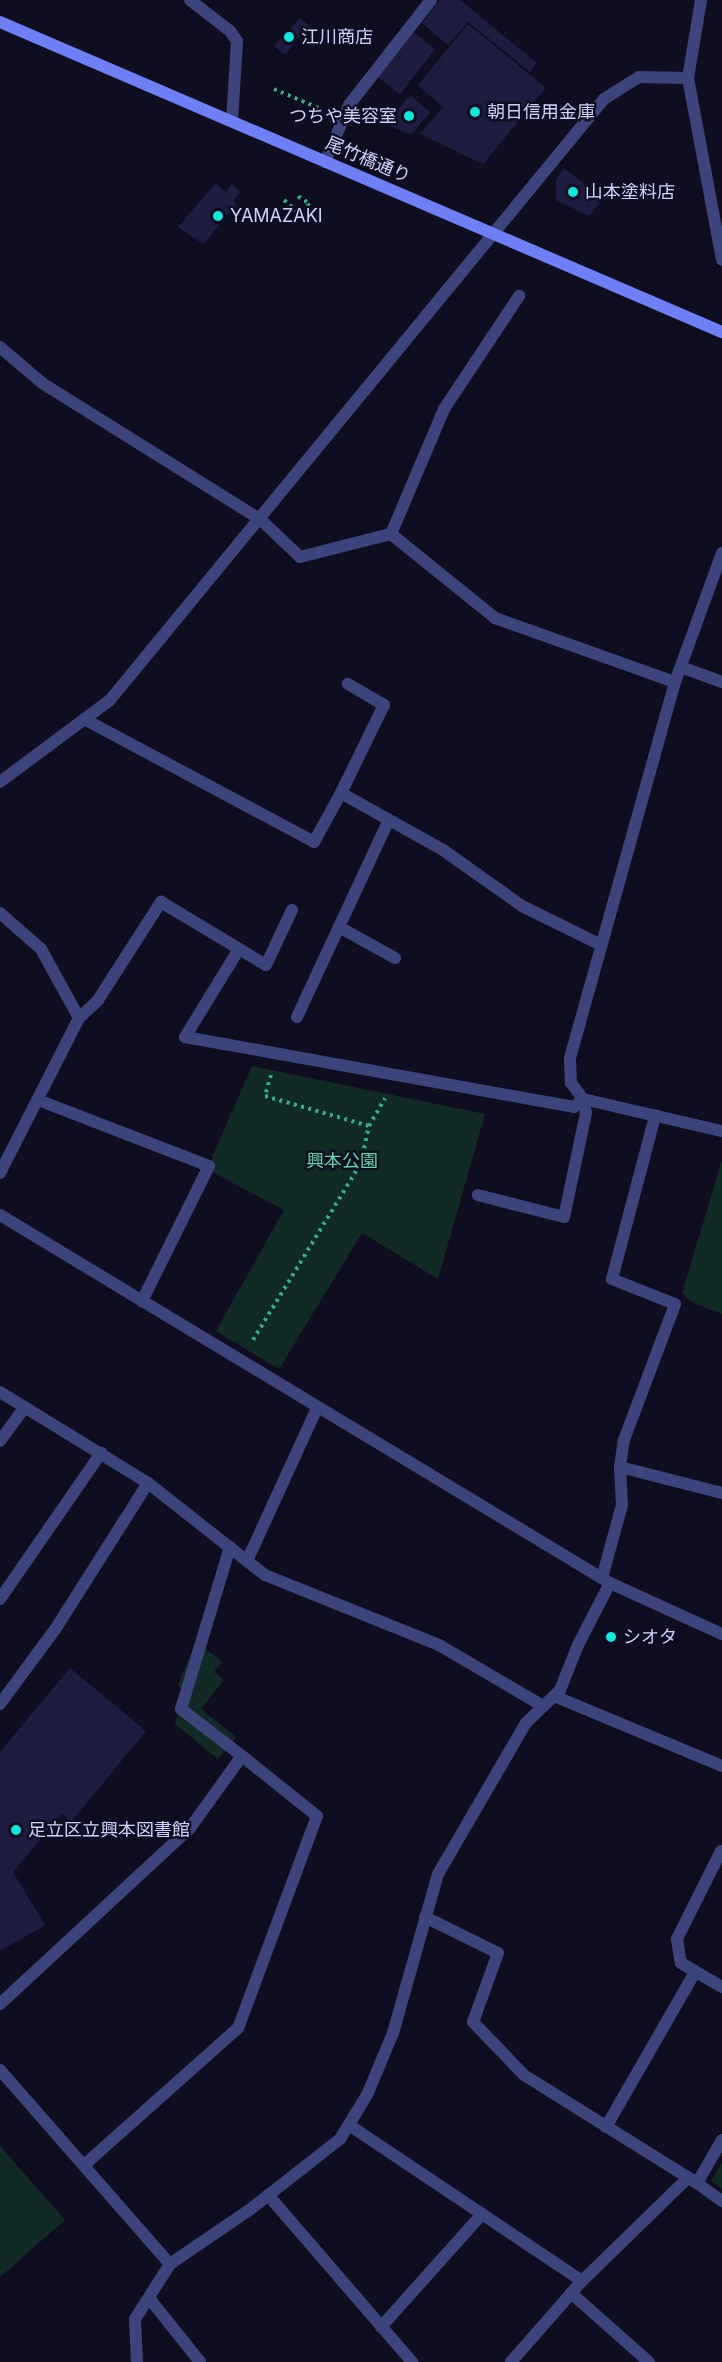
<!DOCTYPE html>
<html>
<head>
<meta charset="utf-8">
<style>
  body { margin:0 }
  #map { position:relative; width:722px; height:2362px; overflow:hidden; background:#0f0e20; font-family:Inter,"Noto Sans JP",sans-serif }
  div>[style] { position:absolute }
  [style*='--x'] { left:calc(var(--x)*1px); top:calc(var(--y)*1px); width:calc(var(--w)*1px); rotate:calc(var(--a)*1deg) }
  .green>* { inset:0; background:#122a25 }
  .building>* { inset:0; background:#1e1c40; transform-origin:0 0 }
  .path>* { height:4px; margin-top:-2px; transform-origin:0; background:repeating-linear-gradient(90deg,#36aa92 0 3px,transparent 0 7.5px) }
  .service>* { height:12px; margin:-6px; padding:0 6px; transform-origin:6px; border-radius:6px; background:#3d447c }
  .pedestrian>* { height:12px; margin:-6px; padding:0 6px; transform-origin:6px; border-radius:6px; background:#3d447c }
  .minor>* { height:12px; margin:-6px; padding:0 6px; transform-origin:6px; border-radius:6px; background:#3d447c }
  .secondary>* { height:12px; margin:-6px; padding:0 6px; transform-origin:6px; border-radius:6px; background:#6f7ff5 }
  .dots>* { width:16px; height:16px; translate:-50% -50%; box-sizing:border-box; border:3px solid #0f0e20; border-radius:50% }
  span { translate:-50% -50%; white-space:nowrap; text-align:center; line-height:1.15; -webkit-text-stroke:4.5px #0f0e20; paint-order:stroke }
  .poi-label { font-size:18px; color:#d1d2fc }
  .left { translate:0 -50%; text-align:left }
  .right { translate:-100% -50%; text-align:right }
  .street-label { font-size:18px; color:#d1d2fc }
  .park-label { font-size:18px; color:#62d6a8 }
</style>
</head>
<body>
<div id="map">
  <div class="green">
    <i style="clip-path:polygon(252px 1066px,485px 1114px,438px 1279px,362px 1233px,279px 1369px,216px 1331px,284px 1210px,212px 1172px,212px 1157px)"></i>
    <i style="clip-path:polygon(722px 1160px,722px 1314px,693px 1303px,682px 1293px)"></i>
    <i style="clip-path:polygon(196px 1641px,222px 1662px,214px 1672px,224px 1680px,201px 1709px,236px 1737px,218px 1759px,175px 1724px,183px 1691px,178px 1685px)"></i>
    <i style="clip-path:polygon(0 2146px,65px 2220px,0 2277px)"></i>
    <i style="clip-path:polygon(722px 2163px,722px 2189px,711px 2181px)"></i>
  </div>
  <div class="building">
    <i style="clip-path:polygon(440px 0,460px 0,537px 63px,530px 72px,468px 22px,448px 45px,422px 23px)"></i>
    <i style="clip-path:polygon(300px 18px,309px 25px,285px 55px,274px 46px)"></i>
    <i style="clip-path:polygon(468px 24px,546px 88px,483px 164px,420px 134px,443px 107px,418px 85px)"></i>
    <i style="left:413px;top:32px;width:28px;height:57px;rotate:38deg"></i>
    <i style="clip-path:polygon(410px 95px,430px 112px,411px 135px,386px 124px)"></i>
    <i style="clip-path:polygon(564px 168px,603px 199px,589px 216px,556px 200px,556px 180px)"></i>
    <i style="clip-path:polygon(216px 183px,226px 192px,232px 184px,241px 192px,233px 201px,237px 204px,203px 244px,178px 227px)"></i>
    <i style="clip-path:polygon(70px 1668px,146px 1731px,71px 1822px,62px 1814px,13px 1872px,45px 1925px,0 1951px,0 1752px)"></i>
  </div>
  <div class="path">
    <i style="--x:274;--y:89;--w:51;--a:23.1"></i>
    <i style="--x:284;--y:200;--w:30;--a:41"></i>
    <i style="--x:307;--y:220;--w:9;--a:-54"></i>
    <i style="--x:312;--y:213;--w:12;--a:-114"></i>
    <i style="--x:307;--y:202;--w:13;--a:-148"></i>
    <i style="--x:271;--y:1075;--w:22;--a:106"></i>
    <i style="--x:265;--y:1096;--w:108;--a:16.1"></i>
    <i style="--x:253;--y:1340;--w:207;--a:-58.6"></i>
    <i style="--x:361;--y:1163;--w:38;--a:-78"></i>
    <i style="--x:369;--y:1126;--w:32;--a:-60"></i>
  </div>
  <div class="service">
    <i style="--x:325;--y:162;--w:62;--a:-67.2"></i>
    <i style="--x:349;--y:105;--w:133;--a:-52"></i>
    <i style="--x:391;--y:534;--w:136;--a:-67"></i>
    <i style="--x:444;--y:409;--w:136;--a:-56.4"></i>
    <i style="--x:681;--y:667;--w:44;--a:20.1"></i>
    <i style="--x:84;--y:719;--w:261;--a:28.1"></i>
    <i style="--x:314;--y:842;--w:56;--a:-61.1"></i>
    <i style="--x:341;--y:793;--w:117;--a:29.2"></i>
    <i style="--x:443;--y:850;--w:97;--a:35.3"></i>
    <i style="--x:522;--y:906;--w:88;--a:26.3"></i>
    <i style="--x:341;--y:793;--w:98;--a:-64"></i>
    <i style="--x:384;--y:705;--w:42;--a:-149.7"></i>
    <i style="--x:339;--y:927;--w:64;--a:29"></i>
    <i style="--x:239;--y:949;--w:103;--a:121.5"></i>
    <i style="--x:185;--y:1037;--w:395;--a:10.2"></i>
    <i style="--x:574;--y:1107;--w:12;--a:-42"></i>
    <i style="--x:583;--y:1099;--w:14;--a:78"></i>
    <i style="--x:586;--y:1113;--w:106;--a:101.9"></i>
    <i style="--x:564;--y:1217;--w:89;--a:-165.7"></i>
    <i style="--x:297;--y:1017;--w:217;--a:-65"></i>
    <i style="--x:79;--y:1018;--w:26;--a:-43"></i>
    <i style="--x:98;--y:1000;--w:117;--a:-57.3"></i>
    <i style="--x:161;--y:902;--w:122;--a:31"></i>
    <i style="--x:266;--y:965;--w:61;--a:-64.7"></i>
    <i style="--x:38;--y:1100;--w:183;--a:21.1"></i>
    <i style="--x:209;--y:1166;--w:151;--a:116.4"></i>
    <i style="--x:0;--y:1441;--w:42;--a:-53.7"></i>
    <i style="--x:247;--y:1561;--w:23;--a:38"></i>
    <i style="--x:265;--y:1575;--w:188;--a:21.9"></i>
    <i style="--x:439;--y:1645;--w:121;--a:30.4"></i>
    <i style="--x:602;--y:1578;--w:76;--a:-74.7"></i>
    <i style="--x:622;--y:1505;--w:38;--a:-93"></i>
    <i style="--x:620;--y:1467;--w:27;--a:-82"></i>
    <i style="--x:624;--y:1440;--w:145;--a:-69.4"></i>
    <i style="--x:675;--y:1304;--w:68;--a:-158.4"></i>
    <i style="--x:0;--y:1599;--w:178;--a:-55.3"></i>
    <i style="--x:554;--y:1696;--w:182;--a:22.6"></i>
    <i style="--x:721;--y:1851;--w:98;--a:116.6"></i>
    <i style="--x:677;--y:1939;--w:24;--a:81"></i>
    <i style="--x:681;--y:1963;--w:48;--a:30.3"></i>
    <i style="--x:425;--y:1917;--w:81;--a:26.3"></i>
    <i style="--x:498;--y:1953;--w:73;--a:109.9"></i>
    <i style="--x:473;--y:2022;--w:74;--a:46.1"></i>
    <i style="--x:524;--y:2075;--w:204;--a:32"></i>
    <i style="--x:349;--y:2125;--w:280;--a:33.8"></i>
    <i style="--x:606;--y:2127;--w:179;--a:-60.1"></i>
    <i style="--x:268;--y:2195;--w:221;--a:49.2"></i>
    <i style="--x:571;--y:2293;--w:104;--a:41.5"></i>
    <i style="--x:149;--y:2298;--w:82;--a:51.4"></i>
    <i style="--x:381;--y:2327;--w:152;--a:-48.2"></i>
    <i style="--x:511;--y:2362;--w:108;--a:-48.8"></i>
    <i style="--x:582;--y:2281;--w:148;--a:-44.2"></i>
  </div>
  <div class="pedestrian">
    <i style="--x:230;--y:1547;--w:169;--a:106.8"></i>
    <i style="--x:181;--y:1709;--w:77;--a:37.6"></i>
  </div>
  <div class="minor">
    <i style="--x:190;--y:0;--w:51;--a:37.8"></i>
    <i style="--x:230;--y:31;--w:12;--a:55"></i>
    <i style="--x:237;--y:41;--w:79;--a:93.6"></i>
    <i style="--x:688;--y:78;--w:79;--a:-80.5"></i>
    <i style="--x:0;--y:347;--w:55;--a:40.6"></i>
    <i style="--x:42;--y:383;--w:257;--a:32"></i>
    <i style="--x:260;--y:519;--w:55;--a:43.5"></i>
    <i style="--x:300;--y:557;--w:94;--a:-14.2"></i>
    <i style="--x:391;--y:534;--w:134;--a:38.9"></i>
    <i style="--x:495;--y:618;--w:191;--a:19.6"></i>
    <i style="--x:722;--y:553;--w:137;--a:110"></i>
    <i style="--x:675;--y:682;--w:391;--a:105.6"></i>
    <i style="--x:570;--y:1059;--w:24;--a:88"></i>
    <i style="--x:571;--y:1083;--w:20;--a:53"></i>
    <i style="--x:583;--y:1099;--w:143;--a:13"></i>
    <i style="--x:0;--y:782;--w:137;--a:-36.7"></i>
    <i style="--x:110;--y:700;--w:778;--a:-50.58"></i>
    <i style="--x:604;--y:99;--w:41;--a:-32.2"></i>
    <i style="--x:639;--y:77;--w:49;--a:1.2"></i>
    <i style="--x:688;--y:78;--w:185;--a:79.4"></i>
    <i style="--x:0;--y:913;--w:55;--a:41.3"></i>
    <i style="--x:41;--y:949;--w:79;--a:61.2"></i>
    <i style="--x:79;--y:1018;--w:174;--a:117"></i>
    <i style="--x:0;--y:1215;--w:712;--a:31.1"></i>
    <i style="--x:610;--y:1583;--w:123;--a:24.5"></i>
    <i style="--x:612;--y:1279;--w:169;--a:-75.2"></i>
    <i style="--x:0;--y:1392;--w:174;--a:31.6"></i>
    <i style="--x:148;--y:1483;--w:126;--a:38.2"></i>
    <i style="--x:247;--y:1561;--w:168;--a:-65.4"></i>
    <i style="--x:620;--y:1467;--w:105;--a:14.3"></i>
    <i style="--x:0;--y:1704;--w:94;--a:-53.6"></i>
    <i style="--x:56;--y:1628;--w:172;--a:-57.6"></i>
    <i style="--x:0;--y:2004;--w:259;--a:-42.8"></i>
    <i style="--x:190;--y:1828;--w:89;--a:-54.2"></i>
    <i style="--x:242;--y:1756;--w:96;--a:38.7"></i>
    <i style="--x:317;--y:1816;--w:226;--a:110.4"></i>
    <i style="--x:238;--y:2028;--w:206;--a:138.3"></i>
    <i style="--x:0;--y:2070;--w:258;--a:48.8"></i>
    <i style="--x:722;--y:2140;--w:50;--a:120.2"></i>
    <i style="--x:697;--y:2183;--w:31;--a:36"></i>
    <i style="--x:137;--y:2362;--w:43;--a:-92.7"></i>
    <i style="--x:135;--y:2319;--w:65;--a:-57.5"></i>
    <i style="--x:170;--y:2264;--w:99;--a:-34.3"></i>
    <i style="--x:252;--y:2208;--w:112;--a:-38.1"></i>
    <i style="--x:340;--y:2139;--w:52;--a:-58.5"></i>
    <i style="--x:367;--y:2095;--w:67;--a:-67.2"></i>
    <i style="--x:393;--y:2033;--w:165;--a:-74.2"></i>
    <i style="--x:438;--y:1874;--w:175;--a:-59.8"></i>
    <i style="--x:526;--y:1723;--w:47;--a:-44.1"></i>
    <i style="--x:560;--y:1690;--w:48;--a:-68.2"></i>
    <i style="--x:578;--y:1645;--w:70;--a:-62.7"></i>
  </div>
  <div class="secondary">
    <i style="--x:0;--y:22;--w:786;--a:23.24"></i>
  </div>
  <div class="dots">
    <i style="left:289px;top:37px;background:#10e8dd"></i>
    <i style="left:475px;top:112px;background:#10e8dd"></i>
    <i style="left:409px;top:116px;background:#10e8dd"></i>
    <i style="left:573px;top:192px;background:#10e8dd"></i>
    <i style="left:218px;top:216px;background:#10e8dd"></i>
    <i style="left:611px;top:1637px;background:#10e8dd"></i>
    <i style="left:16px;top:1830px;background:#10e8dd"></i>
  </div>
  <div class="poi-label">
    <span class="left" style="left:301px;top:37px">江川商店</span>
    <span class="left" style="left:487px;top:112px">朝日信用金庫</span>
    <span class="right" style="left:397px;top:116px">つちや美容室</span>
    <span class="left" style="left:585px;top:192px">山本塗料店</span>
    <span class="left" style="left:230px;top:216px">YAMAZAKI</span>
    <span class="left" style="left:623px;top:1637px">シオタ</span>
    <span class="left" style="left:28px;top:1830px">足立区立興本図書館</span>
  </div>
  <div class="street-label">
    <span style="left:368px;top:160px;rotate:23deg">尾竹橋通り</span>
  </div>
  <div class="park-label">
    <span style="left:342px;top:1161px">興本公園</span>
  </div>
</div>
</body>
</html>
